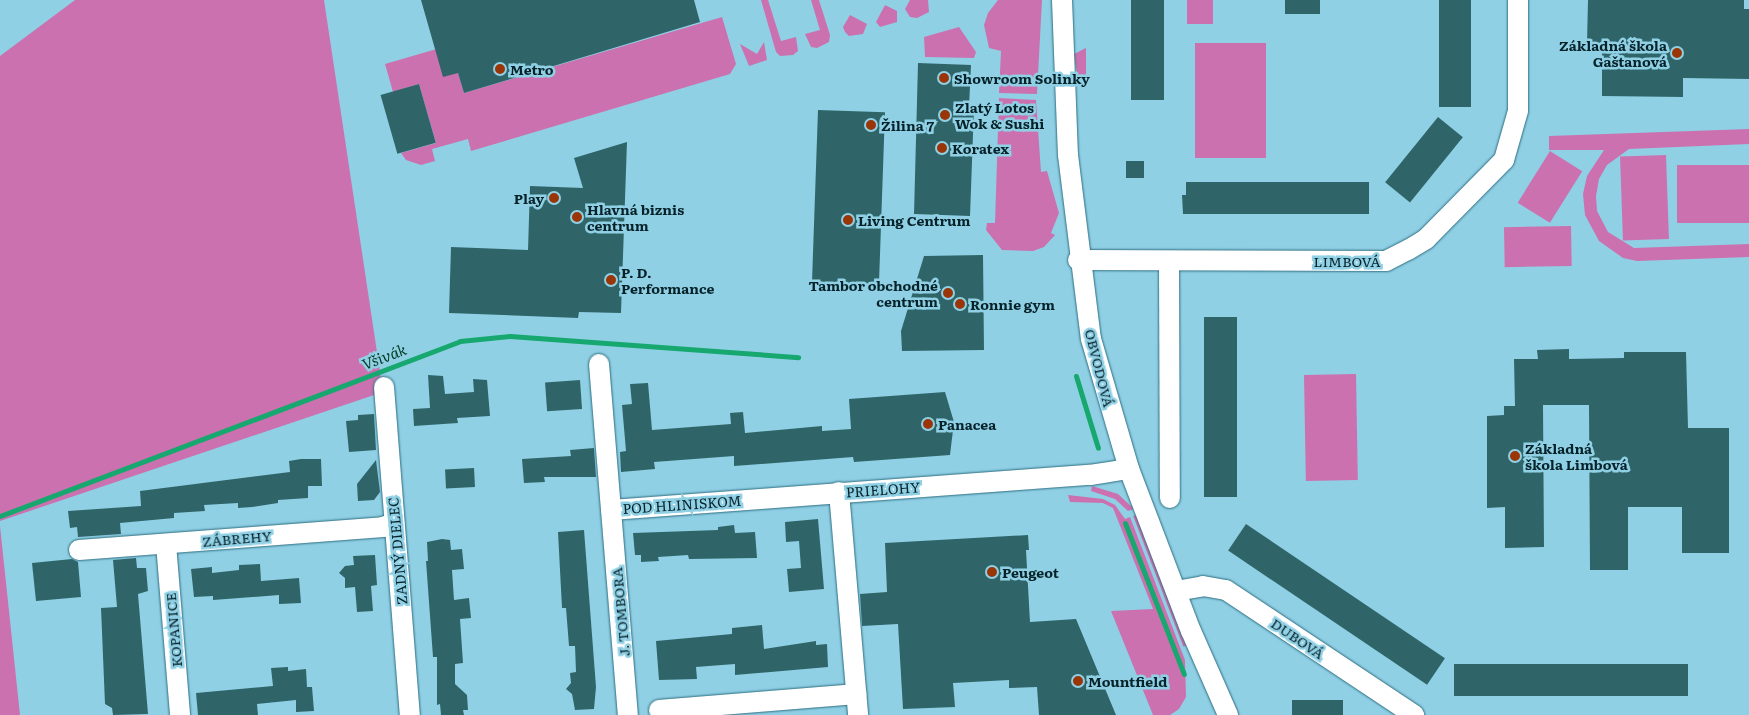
<!DOCTYPE html>
<html>
<head>
<meta charset="utf-8">
<style>
  body { margin:0 }
  #map { position:relative; width:1749px; height:715px; overflow:hidden; background:#90d0e5; font-family:Literata,serif }
  div>[style] { position:absolute }
  [style*='--x'] { left:calc(var(--x)*1px); top:calc(var(--y)*1px); width:calc(var(--w)*1px); rotate:calc(var(--a)*1deg) }
  .green>* { inset:0; background:#cb71af; transform-origin:0 0 }
  .stream>* { height:5px; margin:-2.5px; padding:0 2.5px; transform-origin:2.5px; border-radius:2.5px; background:#16a86f }
  .building>* { inset:0; background:#2f6568; transform-origin:0 0 }
  .roads { filter:drop-shadow(0 0 1px #2e6e81) drop-shadow(0 0 1px #2e6e81) }
  .minor>* { height:20px; margin:-10px; padding:0 10px; transform-origin:10px; border-radius:10px; background:#fff }
  .dots>* { width:14px; height:14px; translate:-50% -50%; box-sizing:border-box; border:2px solid #90d0e5; border-radius:50% }
  span { translate:-50% -50%; white-space:nowrap; text-align:center; line-height:1.15; -webkit-text-stroke:5px #90d0e5; paint-order:stroke }
  .poi-label { font-size:14px; color:#062229; font-weight:700 }
  .right { translate:-100% -50%; text-align:right }
  .left { translate:0 -50%; text-align:left }
  .street-label { font-size:14px; color:#062229 }
  .water-label { font-size:15px; color:#003922; font-style:italic }
</style>
</head>
<body>
<div id="map">
  <div class="green">
    <i style="clip-path:polygon(75px 0,324px 0,383px 392px,0 521px,0 56px)"></i>
    <i style="clip-path:polygon(761px 0,768px 0,781px 41px,796px 37px,798px 51px,793px 55px,780px 56px,776px 52px)"></i>
    <i style="clip-path:polygon(811px 0,819px 0,830px 35px,829px 42px,817px 48px,811px 47px,805px 34px,820px 30px)"></i>
    <i style="clip-path:polygon(910px 0,928px 0,929px 12px,917px 18px,910px 17px,905px 9px)"></i>
    <i style="clip-path:polygon(998px 0,1042px 0,1037px 94px,999px 93px,1001px 51px,989px 48px,984px 25px,988px 13px)"></i>
    <i style="left:1187px;top:0;width:26px;height:24px"></i>
    <i style="clip-path:polygon(885px 5px,897px 11px,897px 22px,880px 27px,876px 22px)"></i>
    <i style="clip-path:polygon(850px 15px,867px 24px,863px 34px,849px 36px,845px 32px,843px 27px)"></i>
    <i style="clip-path:polygon(722px 17px,736px 64px,730px 74px,471px 151px,468px 139px,432px 149px,435px 161px,421px 165px,406px 160px,401px 153px,436px 143px,419px 84px,393px 92px,385px 64px,440px 48px,449px 41px,464px 93px)"></i>
    <i style="clip-path:polygon(959px 27px,976px 52px,974px 58px,925px 57px,924px 37px)"></i>
    <i style="clip-path:polygon(764px 42px,767px 60px,749px 66px,740px 44px,757px 54px)"></i>
    <i style="left:1266px;top:43px;width:115px;height:71px;rotate:90deg"></i>
    <i style="clip-path:polygon(1086px 48px,1086px 78px,1078px 79px,1074px 54px)"></i>
    <i style="clip-path:polygon(999px 98px,1036px 100px,1041px 172px,1047px 171px,1059px 213px,1051px 233px,1055px 235px,1044px 247px,1033px 251px,1002px 250px,986px 230px,987px 223px,995px 223px)"></i>
    <i style="clip-path:polygon(1749px 129px,1749px 144px,1629px 149px,1607px 165px,1599px 179px,1596px 196px,1597px 211px,1608px 232px,1634px 248px,1749px 244px,1749px 257px,1637px 261px,1623px 258px,1599px 241px,1585px 215px,1583px 194px,1587px 176px,1604px 150px,1549px 150px,1549px 136px)"></i>
    <i style="left:1550px;top:151px;width:38px;height:61px;rotate:32deg"></i>
    <i style="left:1666px;top:155px;width:84px;height:46px;rotate:88deg"></i>
    <i style="left:1749px;top:165px;width:58px;height:72px;rotate:90deg"></i>
    <i style="left:1571px;top:226px;width:40px;height:67px;rotate:89deg"></i>
    <i style="left:1356px;top:374px;width:106px;height:52px;rotate:89deg"></i>
    <i style="clip-path:polygon(1092px 486px,1118px 494px,1134px 509px,1128px 511px,1115px 499px,1091px 491px)"></i>
    <i style="clip-path:polygon(1068px 495px,1103px 499px,1115px 505px,1125px 519px,1130px 517px,1185px 660px,1186px 697px,1179px 709px,1170px 715px,1153px 715px,1111px 611px,1153px 609px,1113px 508px,1103px 503px,1070px 502px)"></i>
    <i style="left:1136px;top:515px;width:140px;height:3px;rotate:69deg"></i>
    <i style="clip-path:polygon(0 526px,20px 715px,0 715px)"></i>
  </div>
  <div class="stream">
    <i style="--x:1076;--y:376;--w:75;--a:73"></i>
    <i style="--x:0;--y:516;--w:492;--a:-20.8"></i>
    <i style="--x:460;--y:341;--w:50;--a:-5.7"></i>
    <i style="--x:510;--y:336;--w:289;--a:4.2"></i>
    <i style="--x:1125;--y:523;--w:162;--a:68.7"></i>
  </div>
  <div class="building">
    <i style="clip-path:polygon(421px 0,694px 0,700px 22px,464px 93px,458px 73px,443px 77px)"></i>
    <i style="left:1131px;top:0;width:33px;height:100px"></i>
    <i style="left:1285px;top:0;width:35px;height:14px"></i>
    <i style="left:1439px;top:0;width:32px;height:107px"></i>
    <i style="clip-path:polygon(1588px 0,1744px 0,1744px 9px,1749px 9px,1749px 79px,1683px 78px,1683px 97px,1602px 96px,1602px 43px,1587px 43px)"></i>
    <i style="clip-path:polygon(918px 63px,971px 65px,969px 107px,974px 107px,970px 216px,914px 214px)"></i>
    <i style="left:419px;top:84px;width:61px;height:40px;rotate:74deg"></i>
    <i style="left:818px;top:110px;width:67px;height:175px;rotate:2deg"></i>
    <i style="left:1438px;top:117px;width:32px;height:84px;rotate:39deg"></i>
    <i style="clip-path:polygon(627px 142px,621px 313px,579px 312px,578px 318px,449px 313px,451px 247px,528px 250px,530px 186px,583px 188px,574px 158px)"></i>
    <i style="left:1126px;top:161px;width:18px;height:17px"></i>
    <i style="clip-path:polygon(1186px 182px,1369px 182px,1369px 214px,1183px 214px,1182px 195px,1186px 195px)"></i>
    <i style="clip-path:polygon(983px 255px,984px 350px,902px 351px,901px 331px,924px 256px)"></i>
    <i style="left:1204px;top:317px;width:33px;height:180px"></i>
    <i style="clip-path:polygon(1569px 349px,1569px 359px,1624px 358px,1624px 352px,1686px 352px,1688px 428px,1729px 428px,1729px 553px,1682px 553px,1682px 507px,1628px 507px,1628px 570px,1590px 570px,1589px 405px,1543px 405px,1544px 547px,1505px 548px,1505px 507px,1487px 508px,1487px 416px,1504px 415px,1504px 406px,1515px 406px,1514px 359px,1538px 359px,1537px 350px)"></i>
    <i style="clip-path:polygon(428px 375px,443px 376px,445px 394px,474px 392px,473px 379px,487px 380px,490px 416px,457px 418px,458px 423px,414px 426px,413px 409px,430px 408px)"></i>
    <i style="left:580px;top:380px;width:29px;height:35px;rotate:86deg"></i>
    <i style="clip-path:polygon(648px 383px,652px 430px,731px 424px,730px 413px,743px 412px,745px 433px,822px 426px,822px 431px,851px 429px,849px 399px,945px 392px,954px 422px,950px 455px,854px 462px,853px 457px,734px 466px,734px 456px,654px 462px,655px 469px,621px 472px,620px 452px,626px 451px,622px 405px,632px 404px,630px 384px)"></i>
    <i style="clip-path:polygon(374px 414px,376px 450px,349px 452px,346px 421px,358px 420px,358px 415px)"></i>
    <i style="clip-path:polygon(594px 448px,596px 477px,544px 477px,545px 482px,524px 483px,522px 459px,571px 456px,570px 450px)"></i>
    <i style="clip-path:polygon(301px 459px,321px 459px,322px 486px,308px 486px,308px 498px,278px 500px,278px 503px,252px 507px,238px 508px,238px 503px,204px 505px,205px 511px,174px 513px,174px 518px,120px 523px,121px 534px,78px 537px,77px 527px,70px 528px,68px 511px,141px 506px,140px 491px,290px 472px,289px 461px)"></i>
    <i style="clip-path:polygon(376px 460px,380px 492px,374px 500px,358px 501px,357px 484px)"></i>
    <i style="left:474px;top:468px;width:19px;height:29px;rotate:87deg"></i>
    <i style="clip-path:polygon(818px 519px,824px 589px,789px 592px,787px 569px,801px 568px,799px 541px,786px 542px,785px 522px)"></i>
    <i style="left:1246px;top:524px;width:240px;height:32px;rotate:34deg"></i>
    <i style="clip-path:polygon(734px 525px,735px 533px,755px 532px,757px 558px,689px 559px,688px 555px,658px 557px,659px 561px,641px 562px,641px 555px,635px 555px,633px 533px,718px 530px,718px 527px)"></i>
    <i style="clip-path:polygon(584px 530px,596px 687px,594px 709px,575px 710px,572px 694px,566px 689px,571px 683px,570px 673px,576px 672px,575px 646px,569px 646px,566px 608px,562px 608px,558px 532px)"></i>
    <i style="clip-path:polygon(1028px 535px,1029px 550px,1026px 550px,1030px 622px,1076px 619px,1116px 715px,1039px 715px,1037px 687px,1009px 688px,1009px 680px,953px 683px,955px 707px,903px 709px,898px 624px,862px 626px,860px 594px,887px 592px,885px 543px)"></i>
    <i style="clip-path:polygon(442px 539px,450px 540px,451px 550px,462px 549px,464px 569px,452px 570px,454px 600px,469px 598px,471px 618px,460px 619px,463px 663px,455px 664px,455px 684px,467px 695px,468px 710px,463px 710px,464px 715px,441px 715px,440px 704px,437px 705px,437px 657px,433px 657px,426px 561px,428px 561px,427px 542px)"></i>
    <i style="clip-path:polygon(375px 555px,377px 585px,371px 586px,373px 611px,357px 612px,355px 587px,345px 588px,345px 578px,339px 573px,345px 566px,354px 565px,353px 556px)"></i>
    <i style="clip-path:polygon(136px 558px,137px 568px,146px 568px,148px 591px,138px 594px,148px 714px,113px 715px,112px 708px,105px 704px,101px 608px,117px 607px,113px 560px)"></i>
    <i style="clip-path:polygon(72px 559px,78px 562px,81px 597px,36px 601px,32px 563px)"></i>
    <i style="clip-path:polygon(260px 564px,261px 581px,299px 578px,301px 603px,279px 604px,279px 595px,213px 600px,213px 596px,194px 597px,191px 569px,212px 567px,212px 573px,239px 570px,239px 565px)"></i>
    <i style="clip-path:polygon(762px 625px,764px 649px,816px 641px,816px 645px,827px 644px,828px 667px,735px 675px,735px 664px,696px 667px,697px 679px,659px 680px,656px 641px,732px 634px,732px 628px)"></i>
    <i style="left:1454px;top:664px;width:234px;height:32px"></i>
    <i style="clip-path:polygon(288px 667px,288px 671px,306px 669px,307px 687px,312px 687px,314px 711px,296px 712px,296px 700px,257px 704px,258px 715px,198px 715px,196px 693px,273px 686px,271px 668px)"></i>
    <i style="left:1292px;top:700px;width:51px;height:15px"></i>
  </div>
  <div class="roads">
    <div class="minor">
      <i style="--x:1062;--y:0;--w:155;--a:87.8"></i>
      <i style="--x:1068;--y:155;--w:185;--a:82.9"></i>
      <i style="--x:1091;--y:339;--w:135;--a:73.7"></i>
      <i style="--x:1129;--y:469;--w:173;--a:69.1"></i>
      <i style="--x:1191;--y:631;--w:92;--a:66.2"></i>
      <i style="--x:1078;--y:260;--w:308;--a:0.2"></i>
      <i style="--x:1386;--y:261;--w:25;--a:-27"></i>
      <i style="--x:1408;--y:250;--w:21;--a:-31"></i>
      <i style="--x:1426;--y:239;--w:111;--a:-45.4"></i>
      <i style="--x:1504;--y:160;--w:51;--a:-74.1"></i>
      <i style="--x:1518;--y:111;--w:111;--a:-90"></i>
      <i style="--x:1169;--y:261;--w:237;--a:89.8"></i>
      <i style="--x:599;--y:364;--w:352;--a:85.3"></i>
      <i style="--x:384;--y:387;--w:329;--a:85.5"></i>
      <i style="--x:839;--y:492;--w:224;--a:85.1"></i>
      <i style="--x:611;--y:510;--w:480;--a:-4.2"></i>
      <i style="--x:1090;--y:475;--w:39;--a:-9"></i>
      <i style="--x:166;--y:544;--w:172;--a:85.3"></i>
      <i style="--x:79;--y:550;--w:305;--a:-4.3"></i>
      <i style="--x:383;--y:527;--w:12;--a:-20"></i>
      <i style="--x:1176;--y:591;--w:27;--a:-10"></i>
      <i style="--x:1203;--y:586;--w:23;--a:10"></i>
      <i style="--x:1226;--y:590;--w:226;--a:33.6"></i>
      <i style="--x:659;--y:710;--w:198;--a:-4.6"></i>
    </div>
  </div>
  <div class="dots">
    <i style="left:1677px;top:53px;background:#9a3507"></i>
    <i style="left:500px;top:69px;background:#9a3507"></i>
    <i style="left:944px;top:78px;background:#9a3507"></i>
    <i style="left:945px;top:115px;background:#9a3507"></i>
    <i style="left:871px;top:125px;background:#9a3507"></i>
    <i style="left:942px;top:148px;background:#9a3507"></i>
    <i style="left:554px;top:198px;background:#9a3507"></i>
    <i style="left:577px;top:217px;background:#9a3507"></i>
    <i style="left:848px;top:220px;background:#9a3507"></i>
    <i style="left:611px;top:280px;background:#9a3507"></i>
    <i style="left:948px;top:293px;background:#9a3507"></i>
    <i style="left:960px;top:304px;background:#9a3507"></i>
    <i style="left:928px;top:424px;background:#9a3507"></i>
    <i style="left:1515px;top:456px;background:#9a3507"></i>
    <i style="left:992px;top:572px;background:#9a3507"></i>
    <i style="left:1078px;top:681px;background:#9a3507"></i>
  </div>
  <div class="poi-label">
    <span class="right" style="left:1667px;top:53px">Základná škola<br>Gaštanová</span>
    <span class="left" style="left:510px;top:69px">Metro</span>
    <span class="left" style="left:954px;top:78px">Showroom Solinky</span>
    <span class="left" style="left:955px;top:115px">Zlatý Lotos<br>Wok &amp; Sushi</span>
    <span class="left" style="left:881px;top:125px">Žilina 7</span>
    <span class="left" style="left:952px;top:148px">Koratex</span>
    <span class="right" style="left:544px;top:198px">Play</span>
    <span class="left" style="left:587px;top:217px">Hlavná biznis<br>centrum</span>
    <span class="left" style="left:858px;top:220px">Living Centrum</span>
    <span class="left" style="left:621px;top:280px">P. D.<br>Performance</span>
    <span class="right" style="left:938px;top:293px">Tambor obchodné<br>centrum</span>
    <span class="left" style="left:970px;top:304px">Ronnie gym</span>
    <span class="left" style="left:938px;top:424px">Panacea</span>
    <span class="left" style="left:1525px;top:456px">Základná<br>škola Limbová</span>
    <span class="left" style="left:1002px;top:572px">Peugeot</span>
    <span class="left" style="left:1088px;top:681px">Mountfield</span>
  </div>
  <div class="street-label">
    <span style="left:1347px;top:261px">LIMBOVÁ</span>
    <span style="left:1100px;top:368px;rotate:76deg">OBVODOVÁ</span>
    <span style="left:883px;top:489px;rotate:-4deg">PRIELOHY</span>
    <span style="left:682px;top:504px;rotate:-4deg">POD HLINISKOM</span>
    <span style="left:237px;top:538px;rotate:-5deg">ZÁBREHY</span>
    <span style="left:397px;top:551px;rotate:-95deg">ZADNÝ DIELEC</span>
    <span style="left:620px;top:612px;rotate:-95deg">J. TOMBORA</span>
    <span style="left:173px;top:630px;rotate:-95deg">KOPANICE</span>
    <span style="left:1298px;top:638px;rotate:34deg">DUBOVÁ</span>
  </div>
  <div class="water-label">
    <span style="left:384px;top:356px;rotate:-21deg">Všivák</span>
  </div>
</div>
</body>
</html>
